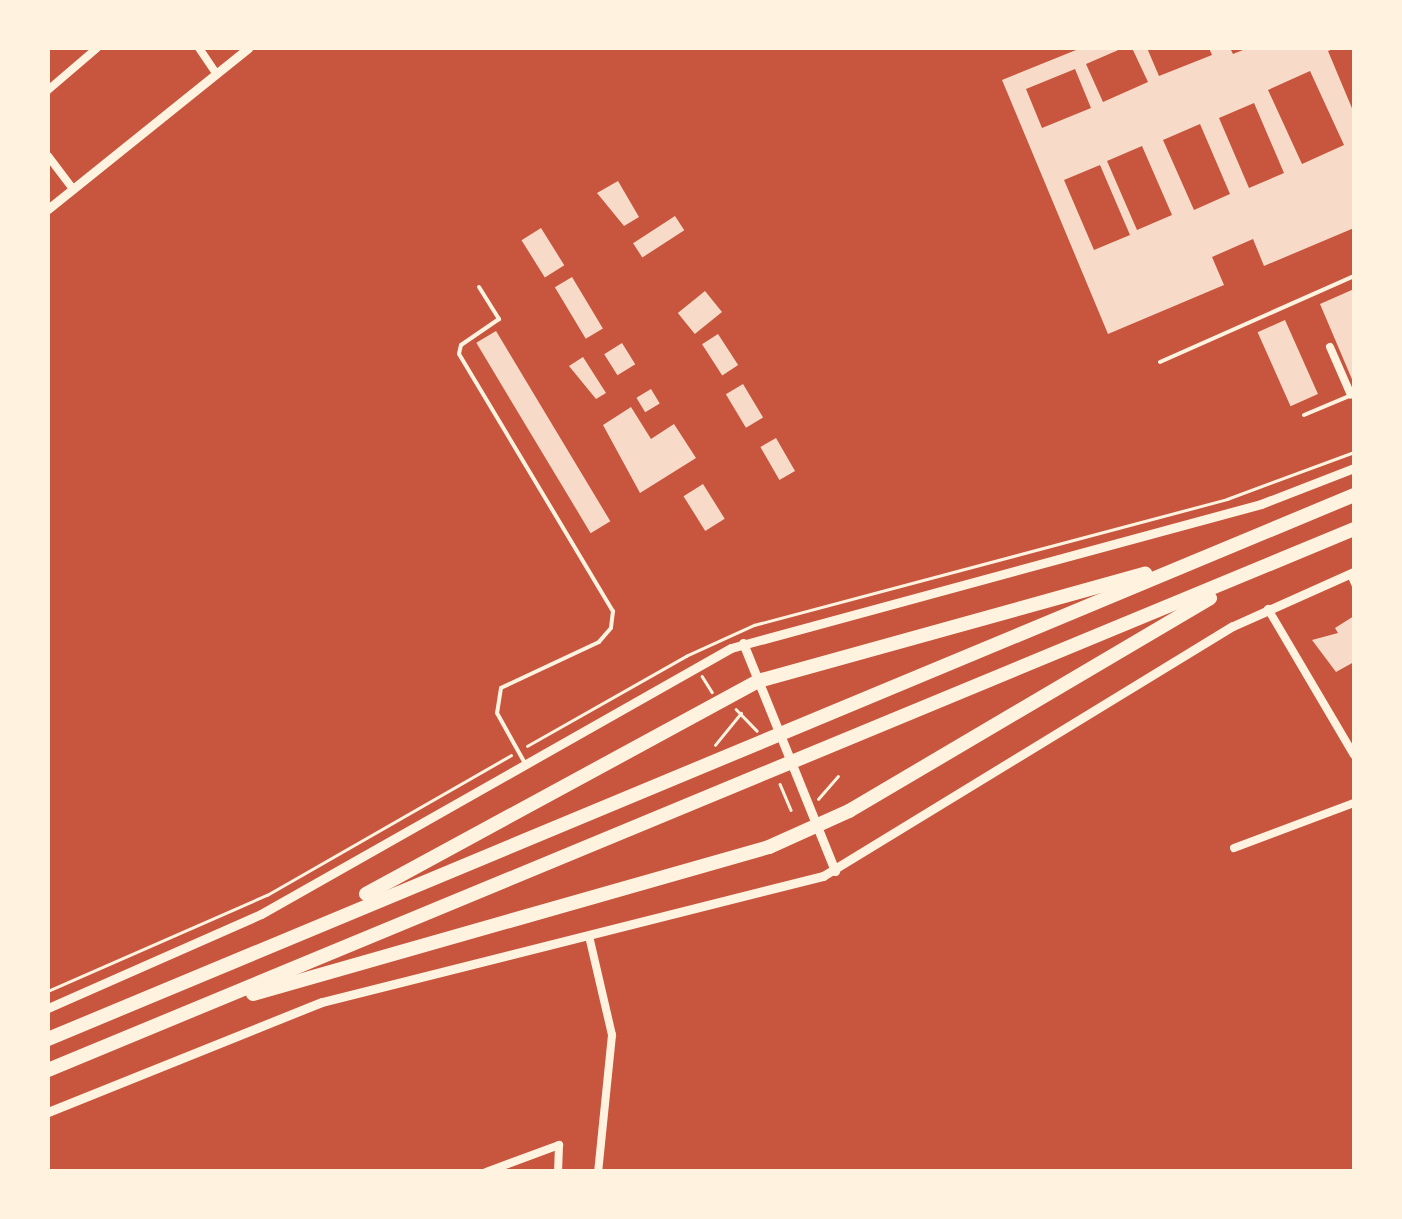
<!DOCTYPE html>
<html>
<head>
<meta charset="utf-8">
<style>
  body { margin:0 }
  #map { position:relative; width:1402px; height:1219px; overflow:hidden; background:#c8553d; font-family:"DejaVu Sans",sans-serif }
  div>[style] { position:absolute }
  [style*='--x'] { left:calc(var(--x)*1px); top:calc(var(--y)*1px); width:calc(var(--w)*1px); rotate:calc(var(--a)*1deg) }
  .building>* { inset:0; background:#f7dbc8; transform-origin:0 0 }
  .path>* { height:2.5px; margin:-1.25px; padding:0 1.25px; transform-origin:1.25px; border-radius:1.25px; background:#fff3e0 }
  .service>* { height:4px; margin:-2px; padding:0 2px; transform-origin:2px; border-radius:2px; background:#fff3e0 }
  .minor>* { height:8px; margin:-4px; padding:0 4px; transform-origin:4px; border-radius:4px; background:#fff3e0 }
  .tertiary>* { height:9px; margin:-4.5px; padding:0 4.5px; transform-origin:4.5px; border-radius:4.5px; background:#fff3e0 }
  .motorway>* { height:14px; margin:-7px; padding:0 7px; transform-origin:7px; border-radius:7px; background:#fff3e0 }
  span { translate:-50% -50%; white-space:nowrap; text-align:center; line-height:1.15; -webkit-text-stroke:9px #fff3e0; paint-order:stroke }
  .frame { position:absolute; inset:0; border:50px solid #fff3e0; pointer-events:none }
</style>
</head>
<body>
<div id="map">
  <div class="building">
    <i style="clip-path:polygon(evenodd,1081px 48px,1123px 48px,1086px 64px,1103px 102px,1148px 82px,1132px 48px,1147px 48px,1159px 76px,1212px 55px,1209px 48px,1230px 48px,1233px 54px,1248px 48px,1336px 48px,1328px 51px,1354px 113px,1354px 228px,1264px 266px,1253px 239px,1212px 257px,1224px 285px,1108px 334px,1002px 80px,1081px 48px,1075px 69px,1091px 108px,1042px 128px,1026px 89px,1075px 69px,1081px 48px,1310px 71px,1344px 145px,1302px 164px,1268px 90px,1310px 71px,1081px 48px,1254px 103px,1284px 173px,1249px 188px,1219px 118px,1254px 103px,1081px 48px,1200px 124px,1230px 194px,1194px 210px,1163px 140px,1200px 124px,1081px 48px,1142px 146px,1172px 215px,1137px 230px,1107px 161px,1142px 146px,1081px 48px,1100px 165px,1130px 235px,1094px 250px,1064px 180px,1100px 165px)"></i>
    <i style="clip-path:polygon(618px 181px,639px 217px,624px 226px,597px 193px)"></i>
    <i style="left:675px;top:216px;width:17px;height:50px;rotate:57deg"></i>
    <i style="left:541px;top:228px;width:44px;height:23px;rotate:58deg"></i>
    <i style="left:572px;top:277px;width:60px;height:20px;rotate:59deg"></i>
    <i style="clip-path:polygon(1354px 289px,1354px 384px,1320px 304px)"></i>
    <i style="left:705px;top:291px;width:27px;height:35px;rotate:51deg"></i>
    <i style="left:1285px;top:320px;width:81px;height:30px;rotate:66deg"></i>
    <i style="left:496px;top:331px;width:222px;height:23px;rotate:59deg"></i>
    <i style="left:718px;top:334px;width:37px;height:19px;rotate:57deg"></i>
    <i style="left:622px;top:343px;width:25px;height:21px;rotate:58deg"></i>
    <i style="clip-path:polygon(583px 357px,606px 393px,596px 399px,569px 366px)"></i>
    <i style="left:743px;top:384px;width:39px;height:20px;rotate:59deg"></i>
    <i style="left:651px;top:389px;width:17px;height:17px;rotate:59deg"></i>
    <i style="clip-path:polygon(631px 407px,651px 439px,674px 424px,696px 458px,640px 493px,603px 425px)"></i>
    <i style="left:776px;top:438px;width:38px;height:18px;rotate:60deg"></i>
    <i style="left:703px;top:484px;width:41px;height:23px;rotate:58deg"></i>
    <i style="clip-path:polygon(1354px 616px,1354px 662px,1336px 672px,1312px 640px,1338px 633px,1335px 628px)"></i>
  </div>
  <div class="path">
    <i style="--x:702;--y:676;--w:19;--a:58"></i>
    <i style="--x:736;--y:709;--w:30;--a:46"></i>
    <i style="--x:715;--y:745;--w:41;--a:-50.9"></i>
    <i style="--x:527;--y:746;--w:183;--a:-29.5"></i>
    <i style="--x:686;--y:656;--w:75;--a:-24.5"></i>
    <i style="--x:754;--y:625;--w:489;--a:-14.9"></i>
    <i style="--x:1227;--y:499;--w:135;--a:-20.3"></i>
    <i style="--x:780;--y:784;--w:28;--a:67"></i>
    <i style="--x:818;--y:799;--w:30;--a:-49"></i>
    <i style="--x:48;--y:991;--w:239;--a:-23.7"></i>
    <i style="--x:267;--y:895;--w:281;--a:-29.8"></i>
  </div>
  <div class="service">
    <i style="--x:479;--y:287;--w:38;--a:58"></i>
    <i style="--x:499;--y:319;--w:46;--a:145.6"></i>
    <i style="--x:461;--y:345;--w:9;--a:103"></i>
    <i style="--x:459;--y:354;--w:300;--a:59.1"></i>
    <i style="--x:613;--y:611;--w:17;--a:97"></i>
    <i style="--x:611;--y:628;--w:18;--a:131"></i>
    <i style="--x:599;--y:642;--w:108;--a:154.9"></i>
    <i style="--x:501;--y:688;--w:25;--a:99"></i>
    <i style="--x:497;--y:713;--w:60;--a:60.9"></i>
    <i style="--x:1160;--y:362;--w:212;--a:-23.9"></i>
    <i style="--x:1304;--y:415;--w:54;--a:-22.8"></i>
    <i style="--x:1349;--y:575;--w:12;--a:66"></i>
  </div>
  <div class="minor">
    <i style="--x:199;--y:48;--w:30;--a:56"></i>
    <i style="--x:48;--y:90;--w:65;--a:-40.6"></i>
    <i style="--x:48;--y:156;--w:41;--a:52.9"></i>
    <i style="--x:1330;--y:347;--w:52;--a:66.4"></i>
    <i style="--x:1268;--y:609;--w:169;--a:59.5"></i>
    <i style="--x:1234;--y:848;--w:128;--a:-20.6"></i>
    <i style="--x:589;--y:936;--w:102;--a:76.9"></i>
    <i style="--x:612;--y:1035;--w:138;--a:95.8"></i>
    <i style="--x:486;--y:1172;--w:78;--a:-20.3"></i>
    <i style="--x:559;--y:1145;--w:27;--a:92"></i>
  </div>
  <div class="tertiary">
    <i style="--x:48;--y:209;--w:257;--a:-38.8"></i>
    <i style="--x:743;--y:643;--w:246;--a:68"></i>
    <i style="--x:48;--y:1008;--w:233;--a:-23.8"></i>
    <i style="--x:261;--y:914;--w:540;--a:-29.51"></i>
    <i style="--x:731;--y:648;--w:549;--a:-15.2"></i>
    <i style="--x:1261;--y:504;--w:100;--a:-21.2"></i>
    <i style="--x:48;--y:1112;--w:295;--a:-21.9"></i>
    <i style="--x:322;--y:1002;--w:517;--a:-14.12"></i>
    <i style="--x:823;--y:876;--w:480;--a:-31.4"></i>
    <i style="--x:1233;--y:626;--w:133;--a:-24.1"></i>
  </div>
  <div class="motorway">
    <i style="--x:366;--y:894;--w:446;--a:-28.5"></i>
    <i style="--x:758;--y:681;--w:402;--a:-15.5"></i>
    <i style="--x:253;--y:994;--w:537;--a:-15.9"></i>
    <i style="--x:769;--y:847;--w:88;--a:-24.2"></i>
    <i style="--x:849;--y:811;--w:419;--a:-30.5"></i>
    <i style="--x:48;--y:1039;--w:1415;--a:-22.61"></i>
    <i style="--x:48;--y:1070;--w:1414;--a:-22.5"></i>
  </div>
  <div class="frame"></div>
</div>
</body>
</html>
